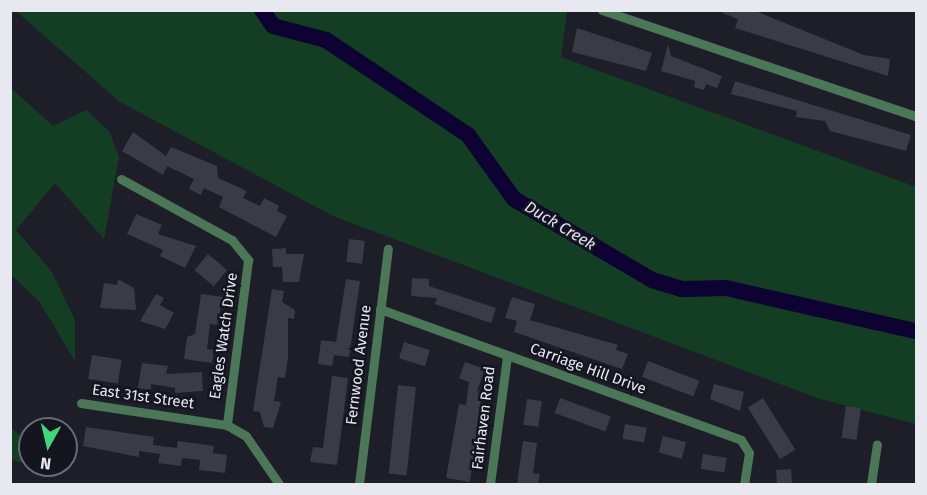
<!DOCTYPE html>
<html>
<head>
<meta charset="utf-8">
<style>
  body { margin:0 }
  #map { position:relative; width:927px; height:495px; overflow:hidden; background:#1e1e28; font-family:"Fira Sans",sans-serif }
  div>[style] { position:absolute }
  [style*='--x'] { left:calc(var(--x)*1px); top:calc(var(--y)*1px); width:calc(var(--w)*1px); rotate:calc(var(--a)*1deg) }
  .green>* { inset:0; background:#143e23 }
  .river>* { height:16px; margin:-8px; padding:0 8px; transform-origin:8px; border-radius:8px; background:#0d0231 }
  .building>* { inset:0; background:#3a3b47; transform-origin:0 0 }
  .street>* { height:9px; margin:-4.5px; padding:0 4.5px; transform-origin:4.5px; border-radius:4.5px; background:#4c7658 }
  span { translate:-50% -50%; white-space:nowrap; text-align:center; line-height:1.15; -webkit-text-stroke:5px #14151f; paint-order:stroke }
  .street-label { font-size:15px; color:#e8e9f0 }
  .water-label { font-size:16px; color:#e0e1f2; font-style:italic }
  .frame { position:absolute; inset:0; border:12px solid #e8e9f0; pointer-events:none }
  .north { position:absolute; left:18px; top:417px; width:60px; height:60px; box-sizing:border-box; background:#14151f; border:2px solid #696a73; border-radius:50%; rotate:188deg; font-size:16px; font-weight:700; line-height:24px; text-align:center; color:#e8e9f0 }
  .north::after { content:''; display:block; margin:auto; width:21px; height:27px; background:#3ed77d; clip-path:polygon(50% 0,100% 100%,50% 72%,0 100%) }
</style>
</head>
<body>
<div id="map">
  <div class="green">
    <i style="clip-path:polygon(16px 11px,567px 11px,561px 57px,916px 187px,916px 424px,820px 399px,333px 216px,120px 102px)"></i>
    <i style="clip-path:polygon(10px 87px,53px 126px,86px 110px,109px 131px,119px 157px,104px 239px,55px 183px,16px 230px,52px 272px,75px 320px,75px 361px,39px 301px,11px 275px)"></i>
    <i style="clip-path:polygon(11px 428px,30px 444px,30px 464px,11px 460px)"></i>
  </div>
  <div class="river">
    <i style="--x:262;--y:10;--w:19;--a:55"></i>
    <i style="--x:273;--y:26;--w:55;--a:14.8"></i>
    <i style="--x:326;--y:40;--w:171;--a:33.8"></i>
    <i style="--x:468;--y:135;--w:79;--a:54.3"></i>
    <i style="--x:514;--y:199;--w:160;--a:30.4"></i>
    <i style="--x:652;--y:280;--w:30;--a:17"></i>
    <i style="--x:681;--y:289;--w:45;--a:-1.3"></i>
    <i style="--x:726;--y:288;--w:195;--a:12.8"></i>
  </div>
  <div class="building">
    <i style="clip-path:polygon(716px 10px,753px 10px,864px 55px,890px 59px,888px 76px,735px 28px,738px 19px)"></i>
    <i style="clip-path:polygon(577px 28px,652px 53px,646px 71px,572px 52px)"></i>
    <i style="clip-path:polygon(668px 44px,671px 56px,722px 76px,717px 88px,706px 84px,704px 90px,694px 87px,695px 81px,661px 71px)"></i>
    <i style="clip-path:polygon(735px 81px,911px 135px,906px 151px,830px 131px,825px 121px,796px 117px,797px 111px,731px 94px)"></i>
    <i style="clip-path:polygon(133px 132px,166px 156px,171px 147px,217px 166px,218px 178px,247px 191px,243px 198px,260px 206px,264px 198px,279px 206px,277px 211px,287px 216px,276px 237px,219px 207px,223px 197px,204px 188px,201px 195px,189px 189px,194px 179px,167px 166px,163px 175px,122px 151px)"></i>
    <i style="clip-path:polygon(136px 214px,162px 225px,158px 234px,196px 246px,185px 268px,160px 256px,163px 250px,127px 234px)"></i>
    <i style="left:349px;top:239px;width:16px;height:23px;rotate:7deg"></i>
    <i style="clip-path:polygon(286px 248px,286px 254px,304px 254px,299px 282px,283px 282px,282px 267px,273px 267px,272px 249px)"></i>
    <i style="left:208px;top:254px;width:25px;height:21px;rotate:40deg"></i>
    <i style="clip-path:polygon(412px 278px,429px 279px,429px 286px,496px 308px,491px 323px,435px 304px,437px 298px,411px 296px)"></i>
    <i style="clip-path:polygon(118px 279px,134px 288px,136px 310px,100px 308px,104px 283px,117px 285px)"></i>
    <i style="clip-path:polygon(346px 279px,360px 281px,349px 357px,334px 355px,332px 366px,318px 364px,321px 340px,336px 342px)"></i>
    <i style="clip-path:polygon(272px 289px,284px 291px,282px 302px,295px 310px,294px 319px,288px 318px,288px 358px,285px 378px,278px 377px,274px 401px,281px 402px,273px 428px,264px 427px,260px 412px,253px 411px)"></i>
    <i style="clip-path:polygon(156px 294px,164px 298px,160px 305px,174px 313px,165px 329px,140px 321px)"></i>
    <i style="clip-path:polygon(201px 294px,223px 297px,217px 325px,210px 324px,207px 349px,214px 350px,212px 363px,184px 359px,187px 337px,195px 334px)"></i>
    <i style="clip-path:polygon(512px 297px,535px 304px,530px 320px,618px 345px,616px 350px,628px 354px,622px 369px,514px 332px,517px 321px,505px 318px)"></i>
    <i style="left:404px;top:342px;width:27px;height:17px;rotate:17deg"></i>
    <i style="left:92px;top:355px;width:30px;height:24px;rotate:9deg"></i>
    <i style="left:648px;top:361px;width:55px;height:17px;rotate:21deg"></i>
    <i style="clip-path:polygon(465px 362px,485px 369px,477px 391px,482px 392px,470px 482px,446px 478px,459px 404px,466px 405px,469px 382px,459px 378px)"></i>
    <i style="clip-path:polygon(142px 363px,168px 366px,166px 374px,202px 372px,203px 391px,175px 393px,175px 388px,151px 384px,151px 390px,138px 388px)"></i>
    <i style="clip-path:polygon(332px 376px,348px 378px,337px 465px,310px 462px,313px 447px,323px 448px)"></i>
    <i style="clip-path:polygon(714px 384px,744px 392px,740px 411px,710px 399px)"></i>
    <i style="left:398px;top:385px;width:18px;height:89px;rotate:6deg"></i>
    <i style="left:560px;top:398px;width:54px;height:16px;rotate:20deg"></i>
    <i style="left:763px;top:398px;width:61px;height:18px;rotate:58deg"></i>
    <i style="left:527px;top:399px;width:15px;height:26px;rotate:8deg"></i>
    <i style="left:846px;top:406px;width:15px;height:32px;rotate:8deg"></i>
    <i style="left:625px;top:424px;width:22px;height:15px;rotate:10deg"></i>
    <i style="clip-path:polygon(86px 427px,154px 437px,153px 445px,177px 448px,178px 441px,214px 446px,213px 453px,227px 455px,225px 473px,199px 470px,200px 460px,182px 458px,181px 466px,158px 463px,160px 454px,139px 451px,139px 457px,83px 446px)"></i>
    <i style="left:663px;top:436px;width:24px;height:17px;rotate:15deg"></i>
    <i style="clip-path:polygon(523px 441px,537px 443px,533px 473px,540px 474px,538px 484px,517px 484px)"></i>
    <i style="left:703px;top:454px;width:24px;height:15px;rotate:9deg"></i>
    <i style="left:791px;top:469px;width:15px;height:15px;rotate:86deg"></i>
  </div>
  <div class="street">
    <i style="--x:602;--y:10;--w:331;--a:18.7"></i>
    <i style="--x:121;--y:179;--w:127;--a:28.8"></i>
    <i style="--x:232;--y:240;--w:26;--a:51"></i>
    <i style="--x:248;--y:260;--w:166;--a:97.3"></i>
    <i style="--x:380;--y:309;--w:384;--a:19.9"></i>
    <i style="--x:741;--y:440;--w:15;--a:58"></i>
    <i style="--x:749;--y:453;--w:31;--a:99"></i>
    <i style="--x:81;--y:403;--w:148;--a:8.6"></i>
    <i style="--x:227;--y:425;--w:22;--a:30"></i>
    <i style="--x:246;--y:436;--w:58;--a:55.5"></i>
    <i style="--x:359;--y:484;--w:237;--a:-83"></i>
    <i style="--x:490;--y:484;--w:129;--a:-82.4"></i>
    <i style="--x:871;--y:484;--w:40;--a:-81.5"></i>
  </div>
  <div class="street-label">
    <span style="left:224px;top:336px;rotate:-82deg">Eagles Watch Drive</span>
    <span style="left:359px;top:365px;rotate:-83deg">Fernwood Avenue</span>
    <span style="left:588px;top:369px;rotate:20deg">Carriage Hill Drive</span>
    <span style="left:143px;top:397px;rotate:8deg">East 31st Street</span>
    <span style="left:484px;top:418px;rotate:-83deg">Fairhaven Road</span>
  </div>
  <div class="water-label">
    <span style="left:560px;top:226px;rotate:31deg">Duck Creek</span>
  </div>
  <div class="frame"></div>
  <div class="north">N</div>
</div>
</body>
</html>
